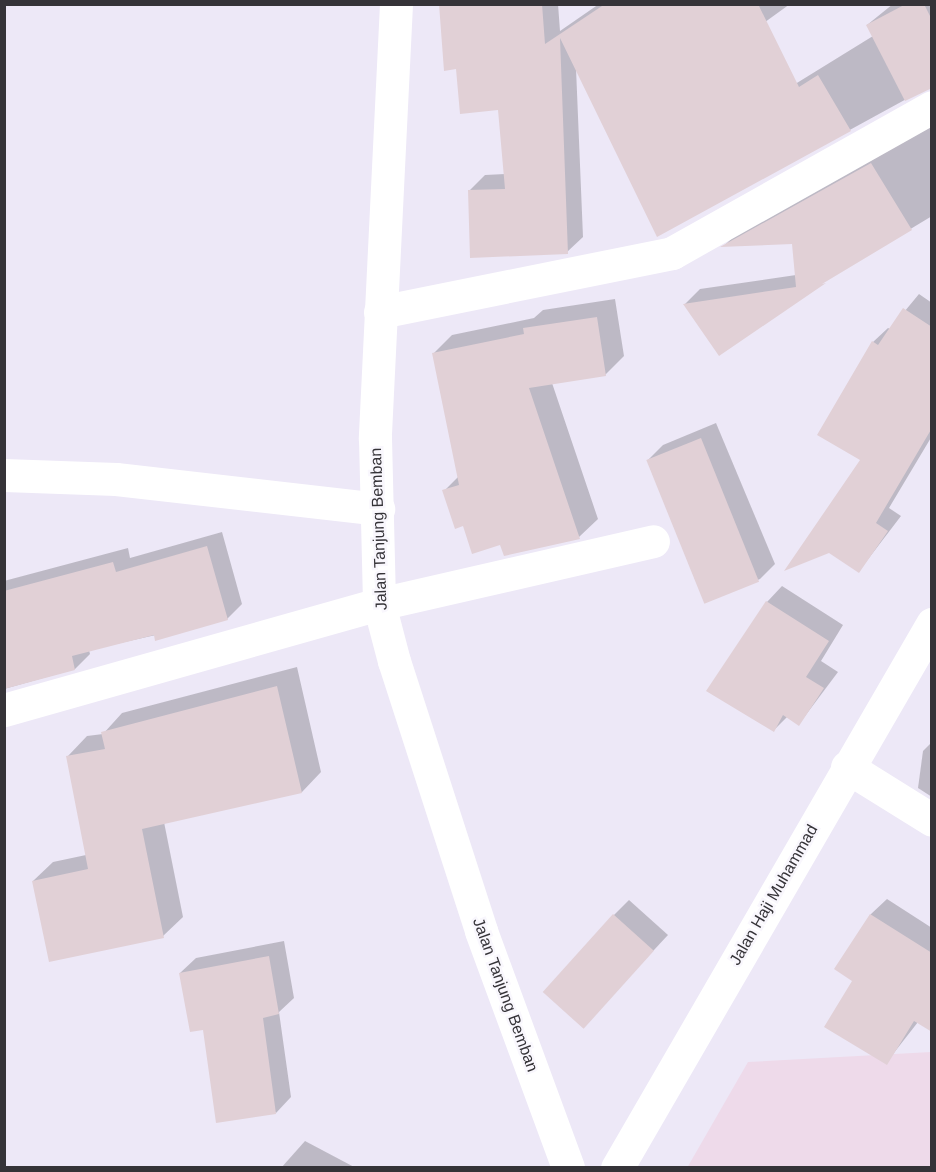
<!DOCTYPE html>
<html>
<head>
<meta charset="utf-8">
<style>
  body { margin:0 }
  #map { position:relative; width:936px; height:1172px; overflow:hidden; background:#ede8f7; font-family:Helvetica,sans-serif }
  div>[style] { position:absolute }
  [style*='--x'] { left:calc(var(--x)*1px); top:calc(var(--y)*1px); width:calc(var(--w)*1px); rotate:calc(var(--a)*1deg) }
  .commercial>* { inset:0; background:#eedaea }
  .shadow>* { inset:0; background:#0003 }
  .building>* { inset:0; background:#e1d0d6; transform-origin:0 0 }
  .minor>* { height:33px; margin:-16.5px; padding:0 16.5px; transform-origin:16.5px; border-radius:16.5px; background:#fff }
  span { translate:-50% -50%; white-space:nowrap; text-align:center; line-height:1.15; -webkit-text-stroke:5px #f9f7fd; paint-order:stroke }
  .street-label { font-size:16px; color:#353338 }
  .frame { position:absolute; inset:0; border:6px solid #353338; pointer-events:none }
</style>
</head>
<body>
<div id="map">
  <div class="commercial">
    <i style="clip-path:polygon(931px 1052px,931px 1167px,687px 1168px,748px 1062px)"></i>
  </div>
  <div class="shadow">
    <i style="clip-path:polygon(440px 4px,558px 4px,560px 31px,599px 4px,790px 4px,726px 50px,576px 68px,583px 237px,567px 252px,469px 191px,485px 175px,505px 174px,499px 108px,457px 68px)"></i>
    <i style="clip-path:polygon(893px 4px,932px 4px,932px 85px,658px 235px,651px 173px,873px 36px,867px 25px)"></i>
    <i style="clip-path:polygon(932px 123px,932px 216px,831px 277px,720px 354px,685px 304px,700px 289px,796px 275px,793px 243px,724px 246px,738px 232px)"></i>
    <i style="clip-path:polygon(919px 294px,932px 303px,932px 436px,889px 508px,901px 516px,859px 571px,863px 460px,873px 342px,888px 328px,890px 329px)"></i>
    <i style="clip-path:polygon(615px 299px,624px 356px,605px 375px,552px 383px,598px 519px,579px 537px,501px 543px,464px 525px,444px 491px,459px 476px,434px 353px,452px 335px,534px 318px,543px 310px)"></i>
    <i style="clip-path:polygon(716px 423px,775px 564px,760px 579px,706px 601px,648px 460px,663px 445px)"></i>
    <i style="clip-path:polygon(222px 532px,242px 604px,227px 619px,89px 650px,90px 654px,75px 669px,4px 689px,4px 581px,128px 548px,130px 558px)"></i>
    <i style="clip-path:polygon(782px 586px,843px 625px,821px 661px,838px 672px,799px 724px,788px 716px,774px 730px,708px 690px,767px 602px)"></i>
    <i style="clip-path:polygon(297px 667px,321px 772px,302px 792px,164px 822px,183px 917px,163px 936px,33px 881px,53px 862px,86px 855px,68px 756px,87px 736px,103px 734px,122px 713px)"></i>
    <i style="clip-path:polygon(932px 742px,932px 797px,918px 788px,923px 751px)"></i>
    <i style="clip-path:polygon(887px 899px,932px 928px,932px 1030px,918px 1022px,886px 1063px,854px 980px,836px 969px,871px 914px)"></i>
    <i style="clip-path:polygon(629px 900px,668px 935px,597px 1011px,614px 915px)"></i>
    <i style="clip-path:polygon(284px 941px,294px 998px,279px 1012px,291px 1097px,276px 1113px,204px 1028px,180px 973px,196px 958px)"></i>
    <i style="clip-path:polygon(305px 1141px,356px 1168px,281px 1168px)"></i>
  </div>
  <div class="building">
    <i style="clip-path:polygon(439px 4px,542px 4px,545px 44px,605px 4px,758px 4px,799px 87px,818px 75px,851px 131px,657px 237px,560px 38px,568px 254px,470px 258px,468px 190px,505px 189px,498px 110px,460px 114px,456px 69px,444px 71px)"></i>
    <i style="clip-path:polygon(906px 4px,924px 4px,932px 20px,932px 88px,905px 101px,866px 25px)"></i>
    <i style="clip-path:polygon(871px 163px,912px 230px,822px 284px,826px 283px,719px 356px,683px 304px,796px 287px,792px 244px,720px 247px)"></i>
    <i style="clip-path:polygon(903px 308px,932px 327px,932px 428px,876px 523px,888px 531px,859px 573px,829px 553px,784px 571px,860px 460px,817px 435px,872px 341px,878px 345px)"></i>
    <i style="clip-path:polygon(597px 317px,606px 376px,529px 388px,580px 539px,504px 556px,500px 545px,472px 554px,463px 526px,455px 529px,442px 490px,459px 485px,432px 353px,524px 334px,523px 328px)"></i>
    <i style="left:701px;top:438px;width:155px;height:59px;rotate:68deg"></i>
    <i style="clip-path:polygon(207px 546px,228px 620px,155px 641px,154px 635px,72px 656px,75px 670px,4px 689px,4px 591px,113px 562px,116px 572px)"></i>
    <i style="clip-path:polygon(766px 601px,829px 641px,806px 677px,824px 688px,799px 726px,783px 715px,774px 732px,706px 691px)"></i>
    <i style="clip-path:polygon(277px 686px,302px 793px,142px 829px,164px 938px,49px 962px,32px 881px,88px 869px,66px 756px,105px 749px,101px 732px)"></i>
    <i style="left:613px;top:914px;width:55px;height:105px;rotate:42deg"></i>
    <i style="clip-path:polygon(870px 914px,932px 953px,932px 1032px,914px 1021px,887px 1065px,824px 1027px,852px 981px,834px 969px)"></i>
    <i style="clip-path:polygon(269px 956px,279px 1014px,263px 1018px,276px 1114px,216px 1123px,203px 1030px,190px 1032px,179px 973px)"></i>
  </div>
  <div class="minor">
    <i style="--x:396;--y:4;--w:435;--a:92.8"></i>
    <i style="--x:375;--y:438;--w:166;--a:88.6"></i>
    <i style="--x:379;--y:604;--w:59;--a:75.3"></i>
    <i style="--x:394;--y:661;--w:284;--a:72.1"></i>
    <i style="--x:481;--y:931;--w:252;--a:69.8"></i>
    <i style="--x:380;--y:312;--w:298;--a:-11.4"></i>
    <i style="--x:672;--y:253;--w:298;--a:-29.3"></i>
    <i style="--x:4;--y:475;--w:112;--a:2"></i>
    <i style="--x:116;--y:479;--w:264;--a:6.5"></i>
    <i style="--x:4;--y:710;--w:390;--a:-15.8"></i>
    <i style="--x:379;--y:604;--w:281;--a:-12.9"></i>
    <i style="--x:847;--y:767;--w:100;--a:31.9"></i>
    <i style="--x:617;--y:1168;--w:629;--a:-59.93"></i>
  </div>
  <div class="street-label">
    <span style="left:379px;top:529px;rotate:-92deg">Jalan Tanjung Bemban</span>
    <span style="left:774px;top:895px;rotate:-60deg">Jalan Haji Muhammad</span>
    <span style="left:505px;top:995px;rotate:70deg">Jalan Tanjung Bemban</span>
  </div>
  <div class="frame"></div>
</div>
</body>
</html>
